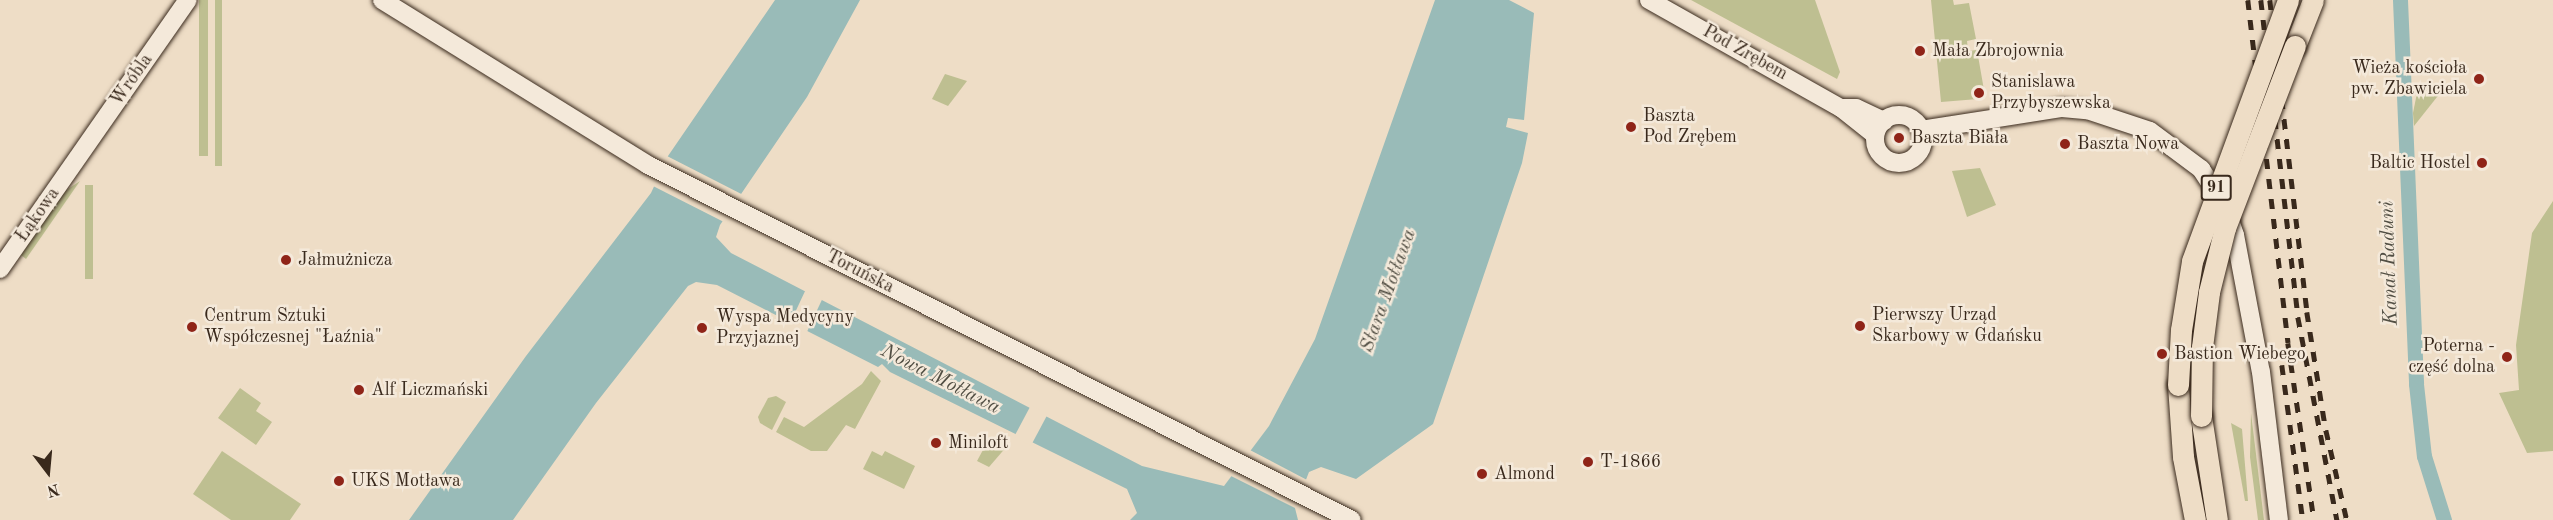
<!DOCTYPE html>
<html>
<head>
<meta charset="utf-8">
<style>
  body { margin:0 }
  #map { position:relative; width:2553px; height:520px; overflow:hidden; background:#eeddc6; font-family:"Old Standard TT",serif }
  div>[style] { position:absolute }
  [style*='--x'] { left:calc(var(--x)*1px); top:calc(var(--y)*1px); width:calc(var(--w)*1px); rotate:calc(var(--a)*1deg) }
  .green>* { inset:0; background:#bebf91; transform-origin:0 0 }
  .water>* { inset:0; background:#99bbb8 }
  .pier>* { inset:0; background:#eeddc6; transform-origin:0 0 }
  .canal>* { height:15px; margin:-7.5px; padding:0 7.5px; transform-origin:7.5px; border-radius:7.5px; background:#99bbb8 }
  .roads { filter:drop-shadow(0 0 2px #39291c) drop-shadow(0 0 2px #39291c) }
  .secondary>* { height:18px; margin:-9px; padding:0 9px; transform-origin:9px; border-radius:9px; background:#f4e9da }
  .secondary>.ring { margin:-9px; padding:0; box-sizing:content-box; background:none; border:18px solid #f4e9da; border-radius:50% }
  .primary>* { height:21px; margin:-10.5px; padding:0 10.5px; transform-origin:10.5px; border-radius:10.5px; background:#eeddc6 }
  .rail>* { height:4.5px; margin-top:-2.25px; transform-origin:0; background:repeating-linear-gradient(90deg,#39291c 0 10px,transparent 0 20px) }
  .bridges { filter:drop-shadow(0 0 2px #39291c) drop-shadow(0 0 2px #39291c) }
  .primary-bridge>* { height:21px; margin:-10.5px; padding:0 10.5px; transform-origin:10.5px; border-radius:10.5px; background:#eeddc6 }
  .dots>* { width:16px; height:16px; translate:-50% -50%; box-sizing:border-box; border:3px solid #f4e9da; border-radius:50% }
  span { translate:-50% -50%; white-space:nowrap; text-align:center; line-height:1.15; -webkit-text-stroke:5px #f4e9da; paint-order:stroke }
  .shield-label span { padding:2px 4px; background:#f4e9da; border:2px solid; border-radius:4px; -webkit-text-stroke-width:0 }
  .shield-label { font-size:16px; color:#39291c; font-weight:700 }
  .poi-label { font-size:18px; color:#39291c }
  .left { translate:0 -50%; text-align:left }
  .right { translate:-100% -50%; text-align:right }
  .street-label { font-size:18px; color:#39291c }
  .water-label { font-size:20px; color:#514e43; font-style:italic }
  .north { position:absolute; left:18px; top:442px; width:60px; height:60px; -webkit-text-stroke:4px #f4e9da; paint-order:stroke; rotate:164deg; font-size:16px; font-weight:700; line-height:24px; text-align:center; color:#39291c }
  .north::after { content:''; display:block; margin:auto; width:21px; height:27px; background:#39291c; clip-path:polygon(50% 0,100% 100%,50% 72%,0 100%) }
</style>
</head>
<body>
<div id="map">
  <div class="green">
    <i style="left:199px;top:0;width:9px;height:156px"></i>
    <i style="left:215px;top:0;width:7px;height:166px"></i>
    <i style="clip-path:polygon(1691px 0,1815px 0,1840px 72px,1837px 79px)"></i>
    <i style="clip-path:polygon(1931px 0,1953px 0,1954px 5px,1969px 3px,1976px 39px,1967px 41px,1968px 51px,1977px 50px,1984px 90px,1978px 99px,1941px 102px)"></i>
    <i style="clip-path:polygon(945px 74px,967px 81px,948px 106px,932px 99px)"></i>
    <i style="clip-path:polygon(2418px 88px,2441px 92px,2414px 126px,2413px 113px)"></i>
    <i style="clip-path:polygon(1980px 168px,1996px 205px,1967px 217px,1952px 171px)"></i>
    <i style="clip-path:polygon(80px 181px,26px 259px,21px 255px,65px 191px)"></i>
    <i style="left:85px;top:185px;width:8px;height:94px"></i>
    <i style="clip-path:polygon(2553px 201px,2553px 451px,2527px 453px,2499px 393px,2519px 390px,2516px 345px,2532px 233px)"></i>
    <i style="clip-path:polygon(871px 371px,881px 381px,855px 429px,846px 425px,827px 451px,811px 451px,776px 432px,784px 417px,804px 427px,862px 384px)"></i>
    <i style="clip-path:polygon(240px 388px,261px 403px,256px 411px,272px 422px,256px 445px,218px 418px)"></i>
    <i style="clip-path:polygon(776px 396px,786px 402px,772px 430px,760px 423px,758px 417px,768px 398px)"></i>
    <i style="clip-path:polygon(2251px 413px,2264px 520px,2258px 520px,2250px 457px)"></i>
    <i style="clip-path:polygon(2231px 423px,2242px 429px,2248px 501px,2245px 501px)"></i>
    <i style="clip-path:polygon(990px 437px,1008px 445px,989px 467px,977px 461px)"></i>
    <i style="clip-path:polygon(222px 451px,301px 504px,290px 520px,231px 520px,193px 494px)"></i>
    <i style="clip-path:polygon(872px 451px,882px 456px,885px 451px,915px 466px,904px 489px,863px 469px)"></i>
  </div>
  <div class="water">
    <i style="clip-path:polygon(775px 0,860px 0,807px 97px,720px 225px,716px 237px,731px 253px,1142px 466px,1224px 486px,1269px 426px,1315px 339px,1435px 0,1509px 0,1534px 13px,1524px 120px,1508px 118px,1506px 127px,1528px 133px,1522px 163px,1433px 424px,1356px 479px,1321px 467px,1309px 472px,1295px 508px,1298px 520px,1130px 520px,1137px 513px,1127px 489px,890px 372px,882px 364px,878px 367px,717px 285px,696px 282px,688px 286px,596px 403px,513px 520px,409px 520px,526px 356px,651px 193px,668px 156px)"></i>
  </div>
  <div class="pier">
    <i style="left:665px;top:155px;width:89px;height:33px;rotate:27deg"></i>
    <i style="left:806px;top:289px;width:19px;height:40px;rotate:25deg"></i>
    <i style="left:1031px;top:405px;width:19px;height:36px;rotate:28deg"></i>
    <i style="clip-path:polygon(1248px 449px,1309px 481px,1299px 510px,1229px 475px)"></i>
  </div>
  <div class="canal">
    <i style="--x:2400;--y:0;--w:384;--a:87.6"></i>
    <i style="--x:2416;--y:384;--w:72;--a:83.7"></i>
    <i style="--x:2424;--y:456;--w:67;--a:72.6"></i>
  </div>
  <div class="roads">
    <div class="secondary">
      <i style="--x:382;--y:0;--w:313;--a:31.8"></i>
      <i style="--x:648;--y:165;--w:788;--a:26.76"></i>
      <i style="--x:1649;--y:0;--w:220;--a:29.4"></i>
      <i style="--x:1841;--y:108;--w:43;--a:38.5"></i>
      <i style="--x:1841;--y:108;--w:15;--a:0"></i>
      <i style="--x:1856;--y:108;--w:31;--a:25"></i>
      <i class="ring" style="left:1875px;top:115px;width:30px;height:30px"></i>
      <i style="--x:1921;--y:130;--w:143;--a:-8.9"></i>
      <i style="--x:2062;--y:108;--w:25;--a:5"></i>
      <i style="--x:2087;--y:110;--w:66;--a:18.4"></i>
      <i style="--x:2150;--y:131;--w:64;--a:36.7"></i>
      <i style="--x:2201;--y:169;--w:44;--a:57"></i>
      <i style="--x:2225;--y:206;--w:31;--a:71"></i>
      <i style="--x:2235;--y:235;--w:139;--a:79.3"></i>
      <i style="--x:2261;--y:372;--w:149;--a:83.1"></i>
      <i style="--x:0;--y:269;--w:328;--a:-55.1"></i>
    </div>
    <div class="primary">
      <i style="--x:2295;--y:46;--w:49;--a:-68.6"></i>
      <i style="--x:2178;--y:385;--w:72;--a:86"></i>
      <i style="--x:2183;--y:457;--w:64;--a:79.2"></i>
      <i style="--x:2201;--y:416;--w:105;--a:81.3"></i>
    </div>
  </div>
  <div class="rail">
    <i style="--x:2248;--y:0;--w:345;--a:83.3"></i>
    <i style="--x:2288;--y:343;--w:179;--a:81.6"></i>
    <i style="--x:2261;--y:0;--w:319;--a:83.3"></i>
    <i style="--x:2298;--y:317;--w:207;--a:79.1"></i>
    <i style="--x:2270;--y:0;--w:314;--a:83.2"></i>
    <i style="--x:2307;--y:312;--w:120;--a:80.9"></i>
    <i style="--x:2326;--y:430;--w:92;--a:76.9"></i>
    <i style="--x:2282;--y:365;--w:156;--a:82.3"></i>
  </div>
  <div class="bridges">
    <div class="primary-bridge">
      <i style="--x:2178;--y:385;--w:55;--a:-86.9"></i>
      <i style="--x:2181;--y:330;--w:70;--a:-80.9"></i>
      <i style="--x:2192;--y:261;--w:278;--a:-69.8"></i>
      <i style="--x:2201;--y:416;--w:69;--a:-89.2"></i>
      <i style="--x:2202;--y:347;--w:55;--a:-82.7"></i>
      <i style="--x:2209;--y:292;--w:66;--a:-76"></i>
      <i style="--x:2225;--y:228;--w:195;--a:-69"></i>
    </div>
  </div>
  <div class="dots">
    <i style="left:1920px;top:51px;background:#8f2418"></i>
    <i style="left:2479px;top:79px;background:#8f2418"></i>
    <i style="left:1979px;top:93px;background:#8f2418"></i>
    <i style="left:1631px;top:127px;background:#8f2418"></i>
    <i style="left:1899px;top:138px;background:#8f2418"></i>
    <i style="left:2065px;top:144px;background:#8f2418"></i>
    <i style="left:2482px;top:163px;background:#8f2418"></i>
    <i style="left:286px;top:260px;background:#8f2418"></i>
    <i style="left:1860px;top:326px;background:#8f2418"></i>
    <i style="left:192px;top:327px;background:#8f2418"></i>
    <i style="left:702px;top:328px;background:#8f2418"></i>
    <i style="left:2162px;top:354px;background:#8f2418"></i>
    <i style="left:2507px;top:357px;background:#8f2418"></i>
    <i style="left:359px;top:390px;background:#8f2418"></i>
    <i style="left:936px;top:443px;background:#8f2418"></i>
    <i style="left:1588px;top:462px;background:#8f2418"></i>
    <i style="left:1482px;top:474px;background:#8f2418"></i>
    <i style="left:339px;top:481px;background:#8f2418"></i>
  </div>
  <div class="shield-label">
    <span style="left:2216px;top:188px">91</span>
  </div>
  <div class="poi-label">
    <span class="left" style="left:1932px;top:51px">Mała Zbrojownia</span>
    <span class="right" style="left:2467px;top:79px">Wieża kościoła<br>pw. Zbawiciela</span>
    <span class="left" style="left:1991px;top:93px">Stanislawa<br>Przybyszewska</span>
    <span class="left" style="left:1643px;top:127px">Baszta<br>Pod Zrębem</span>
    <span class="left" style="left:1911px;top:138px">Baszta Biała</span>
    <span class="left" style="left:2077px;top:144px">Baszta Nowa</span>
    <span class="right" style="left:2470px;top:163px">Baltic Hostel</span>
    <span class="left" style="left:298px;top:260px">Jałmużnicza</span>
    <span class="left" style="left:1872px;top:326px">Pierwszy Urząd<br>Skarbowy w Gdańsku</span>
    <span class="left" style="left:204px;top:327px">Centrum Sztuki<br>Współczesnej "Łaźnia"</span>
    <span class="left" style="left:716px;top:328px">Wyspa Medycyny<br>Przyjaznej</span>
    <span class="right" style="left:2495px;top:357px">Poterna -<br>część dolna</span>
    <span class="left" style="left:2174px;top:354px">Bastion Wiebego</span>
    <span class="left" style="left:371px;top:390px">Alf Liczmański</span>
    <span class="left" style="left:948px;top:443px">Miniloft</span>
    <span class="left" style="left:1600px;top:462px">T-1866</span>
    <span class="left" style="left:1494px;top:474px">Almond</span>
    <span class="left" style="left:351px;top:481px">UKS Motława</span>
  </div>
  <div class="street-label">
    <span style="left:1745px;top:53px;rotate:29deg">Pod Zrębem</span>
    <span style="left:132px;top:80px;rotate:-55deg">Wróbla</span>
    <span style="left:38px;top:215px;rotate:-55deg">Łąkowa</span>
    <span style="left:860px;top:272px;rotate:27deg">Toruńska</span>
  </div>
  <div class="water-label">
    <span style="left:2390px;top:263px;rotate:-92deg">Kanał Raduni</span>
    <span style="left:1389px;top:291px;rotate:-70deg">Stara Motława</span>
    <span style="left:940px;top:380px;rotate:27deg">Nowa Motława</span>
  </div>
  <div class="north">N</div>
</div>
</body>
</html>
